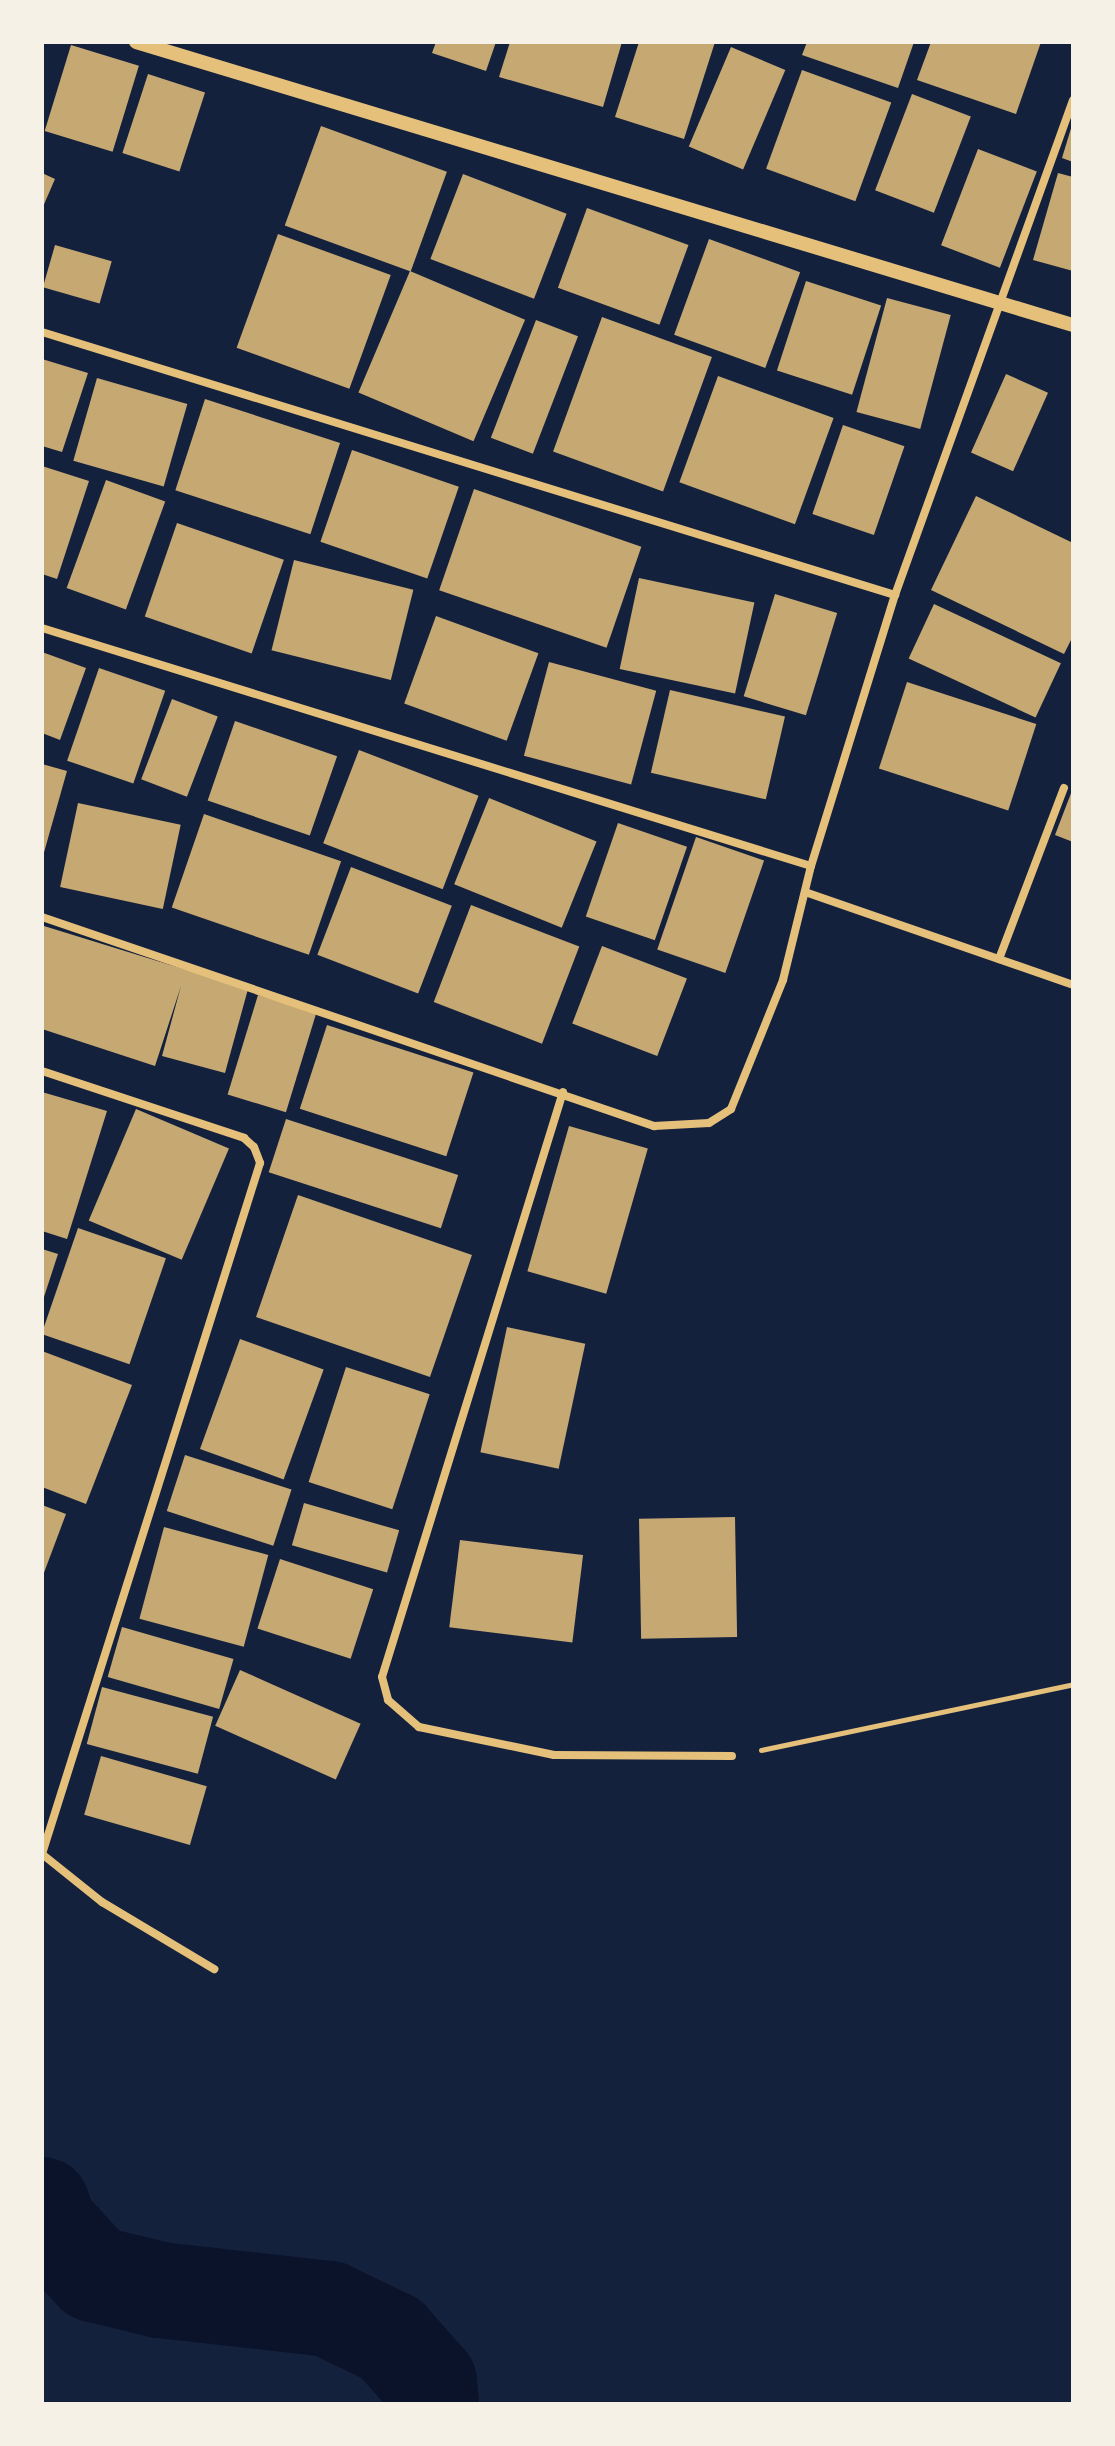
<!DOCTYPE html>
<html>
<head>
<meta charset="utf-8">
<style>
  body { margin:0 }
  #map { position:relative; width:1115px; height:2446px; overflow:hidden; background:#14213d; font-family:Manrope,sans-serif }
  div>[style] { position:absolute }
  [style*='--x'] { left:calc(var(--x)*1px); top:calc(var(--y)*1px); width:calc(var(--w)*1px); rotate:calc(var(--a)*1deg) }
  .river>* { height:96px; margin:-48px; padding:0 48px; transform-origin:48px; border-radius:48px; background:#0b132b }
  .building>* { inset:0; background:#c6a872; transform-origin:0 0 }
  .path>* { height:5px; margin:-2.5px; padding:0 2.5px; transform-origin:2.5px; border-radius:2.5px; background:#e5c07b }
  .minor>* { height:8px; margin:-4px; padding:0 4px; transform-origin:4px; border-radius:4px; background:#e5c07b }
  .tertiary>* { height:14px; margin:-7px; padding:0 7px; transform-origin:7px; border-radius:7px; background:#e5c07b }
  span { translate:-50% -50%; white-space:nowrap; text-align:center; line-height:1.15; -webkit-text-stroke:7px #f6f1e7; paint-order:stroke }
  .frame { position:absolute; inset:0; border:44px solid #f6f1e7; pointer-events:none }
</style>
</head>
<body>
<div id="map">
  <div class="river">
    <i style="--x:42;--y:2205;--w:20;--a:72"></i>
    <i style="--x:48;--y:2224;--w:68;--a:47.4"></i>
    <i style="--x:94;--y:2274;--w:68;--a:13.6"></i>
    <i style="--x:160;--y:2290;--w:170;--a:6.4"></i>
    <i style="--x:329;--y:2309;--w:69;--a:25.8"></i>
    <i style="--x:391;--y:2339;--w:57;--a:48.5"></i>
    <i style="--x:429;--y:2382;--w:22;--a:85"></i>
  </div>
  <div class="building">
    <i style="clip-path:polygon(436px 42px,496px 42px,486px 71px,432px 53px)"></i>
    <i style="clip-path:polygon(510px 42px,622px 42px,603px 107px,499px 77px)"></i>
    <i style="clip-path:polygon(639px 42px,715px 42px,684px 139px,615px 117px)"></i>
    <i style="clip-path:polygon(807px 42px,914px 42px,898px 88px,802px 55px)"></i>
    <i style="clip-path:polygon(931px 42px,1041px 42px,1016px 114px,917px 80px)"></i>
    <i style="left:71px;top:45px;width:71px;height:90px;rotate:17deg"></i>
    <i style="left:731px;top:47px;width:59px;height:108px;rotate:23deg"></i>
    <i style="left:802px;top:70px;width:95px;height:105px;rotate:20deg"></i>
    <i style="left:148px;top:74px;width:60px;height:83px;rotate:18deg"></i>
    <i style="left:912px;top:94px;width:63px;height:103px;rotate:21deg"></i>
    <i style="clip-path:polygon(1072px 125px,1073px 125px,1073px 162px,1062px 158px)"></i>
    <i style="left:321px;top:126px;width:134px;height:106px;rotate:20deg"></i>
    <i style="left:978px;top:149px;width:63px;height:103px;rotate:21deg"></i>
    <i style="clip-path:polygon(42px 173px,55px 179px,42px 209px)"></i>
    <i style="clip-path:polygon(1058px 173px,1073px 177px,1073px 271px,1033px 260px)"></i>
    <i style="left:463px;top:174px;width:111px;height:91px;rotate:21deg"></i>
    <i style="left:587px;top:208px;width:108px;height:85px;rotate:20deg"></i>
    <i style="left:278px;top:234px;width:120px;height:121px;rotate:20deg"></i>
    <i style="left:709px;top:239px;width:97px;height:102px;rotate:20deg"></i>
    <i style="left:55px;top:245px;width:59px;height:44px;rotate:16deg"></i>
    <i style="left:410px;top:271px;width:125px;height:132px;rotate:23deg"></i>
    <i style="left:806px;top:281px;width:79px;height:94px;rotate:18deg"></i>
    <i style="left:887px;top:298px;width:66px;height:118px;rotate:15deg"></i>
    <i style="left:602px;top:317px;width:117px;height:143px;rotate:20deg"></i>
    <i style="left:536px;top:320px;width:45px;height:126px;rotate:21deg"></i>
    <i style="clip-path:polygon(42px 359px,88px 373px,62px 452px,42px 446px)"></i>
    <i style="left:1006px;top:374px;width:46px;height:86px;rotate:24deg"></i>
    <i style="left:718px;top:376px;width:123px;height:113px;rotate:20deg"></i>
    <i style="left:97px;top:378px;width:94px;height:86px;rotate:16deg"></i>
    <i style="left:205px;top:399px;width:142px;height:96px;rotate:18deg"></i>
    <i style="left:843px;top:425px;width:65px;height:94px;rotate:19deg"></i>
    <i style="left:352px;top:450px;width:113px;height:97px;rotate:19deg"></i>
    <i style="clip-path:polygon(42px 466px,89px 481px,57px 579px,42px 574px)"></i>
    <i style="left:106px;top:480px;width:63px;height:115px;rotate:20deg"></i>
    <i style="left:474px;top:489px;width:177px;height:107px;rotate:19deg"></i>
    <i style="clip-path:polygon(976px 496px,1073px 543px,1073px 636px,1064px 654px,931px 590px)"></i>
    <i style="left:177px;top:523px;width:113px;height:99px;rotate:19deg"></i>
    <i style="left:294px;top:560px;width:123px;height:93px;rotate:14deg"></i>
    <i style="left:639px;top:578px;width:118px;height:93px;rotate:12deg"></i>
    <i style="left:775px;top:594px;width:65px;height:107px;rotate:17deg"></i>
    <i style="left:934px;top:604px;width:140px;height:60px;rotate:25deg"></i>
    <i style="left:436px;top:616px;width:109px;height:93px;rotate:20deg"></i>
    <i style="clip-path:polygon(42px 652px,86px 668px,60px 740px,42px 733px)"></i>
    <i style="left:549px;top:662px;width:111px;height:97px;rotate:15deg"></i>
    <i style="left:99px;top:668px;width:70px;height:98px;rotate:19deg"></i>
    <i style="left:907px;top:682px;width:136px;height:91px;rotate:18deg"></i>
    <i style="left:670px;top:690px;width:118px;height:85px;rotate:13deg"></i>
    <i style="left:172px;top:699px;width:49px;height:86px;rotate:21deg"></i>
    <i style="left:235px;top:721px;width:108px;height:84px;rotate:19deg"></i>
    <i style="left:359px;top:750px;width:128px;height:100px;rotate:21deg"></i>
    <i style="clip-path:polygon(42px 764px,67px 771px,43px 856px,42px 856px)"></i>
    <i style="clip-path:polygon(1073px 788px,1073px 842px,1055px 835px)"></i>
    <i style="left:489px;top:798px;width:116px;height:93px;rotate:22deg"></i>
    <i style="left:78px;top:803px;width:105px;height:86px;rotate:12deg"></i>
    <i style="left:204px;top:814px;width:145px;height:99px;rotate:19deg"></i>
    <i style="left:618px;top:823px;width:73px;height:99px;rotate:19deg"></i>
    <i style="left:696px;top:837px;width:72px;height:119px;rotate:19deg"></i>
    <i style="left:351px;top:867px;width:108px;height:94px;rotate:21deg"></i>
    <i style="left:471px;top:905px;width:116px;height:104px;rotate:21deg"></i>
    <i style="clip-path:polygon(44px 926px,248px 989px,225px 1073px,162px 1056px,181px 986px,155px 1066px,42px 1029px)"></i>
    <i style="left:602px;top:946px;width:91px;height:83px;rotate:21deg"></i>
    <i style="left:258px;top:995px;width:61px;height:104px;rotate:17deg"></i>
    <i style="left:327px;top:1025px;width:154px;height:88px;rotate:18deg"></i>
    <i style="clip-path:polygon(42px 1092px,107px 1111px,67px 1239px,42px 1231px)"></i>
    <i style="left:136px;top:1109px;width:101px;height:121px;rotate:23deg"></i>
    <i style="left:286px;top:1119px;width:181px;height:56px;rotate:18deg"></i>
    <i style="left:569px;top:1126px;width:82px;height:151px;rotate:16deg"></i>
    <i style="left:298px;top:1195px;width:184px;height:129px;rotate:19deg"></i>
    <i style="left:78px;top:1228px;width:93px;height:112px;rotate:19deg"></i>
    <i style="clip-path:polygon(42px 1249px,58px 1254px,43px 1300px,42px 1300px)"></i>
    <i style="left:507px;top:1327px;width:80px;height:128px;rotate:12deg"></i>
    <i style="left:240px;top:1339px;width:89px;height:117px;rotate:20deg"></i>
    <i style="clip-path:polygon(42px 1351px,132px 1385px,86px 1504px,42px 1487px)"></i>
    <i style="left:346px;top:1367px;width:88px;height:121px;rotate:18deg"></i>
    <i style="left:185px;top:1455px;width:112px;height:59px;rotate:18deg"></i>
    <i style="left:304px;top:1503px;width:99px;height:44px;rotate:16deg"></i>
    <i style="clip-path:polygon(42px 1505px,66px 1514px,42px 1578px)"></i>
    <i style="left:735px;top:1517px;width:120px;height:96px;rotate:89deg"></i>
    <i style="left:164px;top:1527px;width:108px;height:95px;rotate:15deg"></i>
    <i style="left:460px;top:1540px;width:124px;height:88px;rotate:7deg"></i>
    <i style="left:280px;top:1559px;width:98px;height:73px;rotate:18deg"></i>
    <i style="left:122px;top:1627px;width:116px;height:52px;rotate:16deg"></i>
    <i style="left:240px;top:1670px;width:132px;height:61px;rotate:24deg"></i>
    <i style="left:102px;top:1687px;width:115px;height:59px;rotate:15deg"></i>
    <i style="left:101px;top:1756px;width:110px;height:61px;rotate:16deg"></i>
  </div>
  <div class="path">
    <i style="--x:761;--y:1750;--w:319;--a:-11.9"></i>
  </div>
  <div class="minor">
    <i style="--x:42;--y:332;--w:893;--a:17.14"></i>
    <i style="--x:42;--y:628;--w:805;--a:17.2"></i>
    <i style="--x:805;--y:892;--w:284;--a:19.1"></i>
    <i style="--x:42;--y:917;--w:647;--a:18.86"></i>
    <i style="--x:654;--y:1126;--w:55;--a:-3.1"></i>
    <i style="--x:709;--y:1123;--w:26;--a:-32"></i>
    <i style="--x:731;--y:1109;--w:139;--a:-68"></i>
    <i style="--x:783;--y:980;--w:117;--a:-76.2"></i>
    <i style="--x:811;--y:866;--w:284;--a:-72.8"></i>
    <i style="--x:895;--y:595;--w:526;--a:-70.22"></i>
    <i style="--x:999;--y:959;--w:183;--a:-69.2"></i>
    <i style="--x:42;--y:1071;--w:213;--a:18.3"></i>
    <i style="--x:244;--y:1138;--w:13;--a:42"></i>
    <i style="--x:254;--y:1147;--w:17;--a:69"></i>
    <i style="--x:260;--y:1163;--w:725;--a:107.51"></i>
    <i style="--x:563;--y:1092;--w:612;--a:107.19"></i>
    <i style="--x:382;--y:1677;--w:24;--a:75"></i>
    <i style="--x:388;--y:1700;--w:41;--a:41.1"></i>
    <i style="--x:419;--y:1727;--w:138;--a:11.7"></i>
    <i style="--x:554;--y:1755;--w:178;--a:0.3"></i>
    <i style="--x:42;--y:1854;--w:77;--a:38.7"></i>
    <i style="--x:102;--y:1902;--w:131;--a:30.9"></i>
  </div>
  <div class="tertiary">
    <i style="--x:136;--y:42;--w:979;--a:16.81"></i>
  </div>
  <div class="frame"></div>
</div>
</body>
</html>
